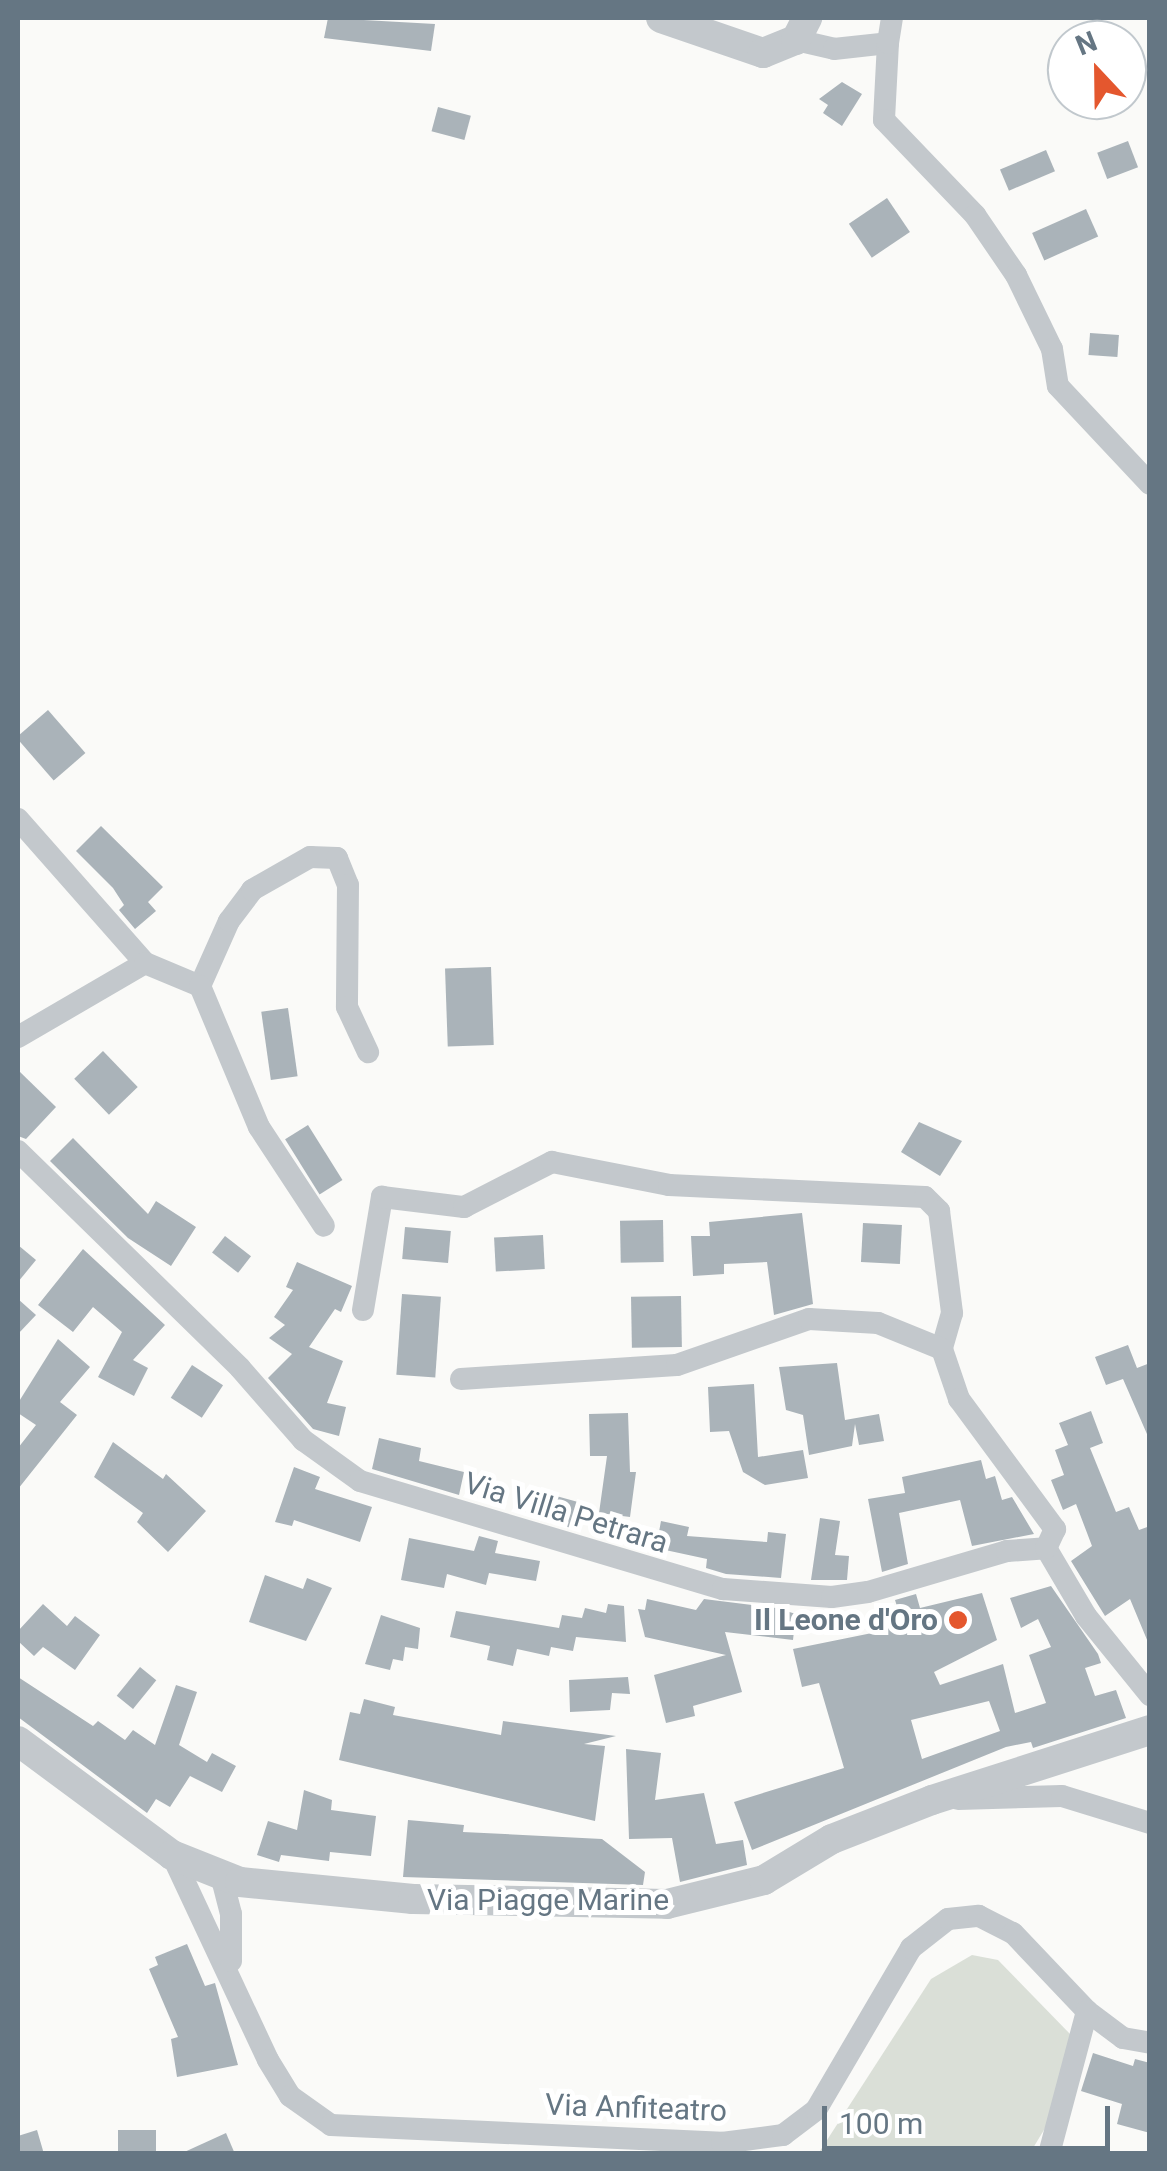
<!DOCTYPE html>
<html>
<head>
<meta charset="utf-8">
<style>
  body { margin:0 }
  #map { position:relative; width:1167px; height:2171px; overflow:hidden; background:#fafaf8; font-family:Roboto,sans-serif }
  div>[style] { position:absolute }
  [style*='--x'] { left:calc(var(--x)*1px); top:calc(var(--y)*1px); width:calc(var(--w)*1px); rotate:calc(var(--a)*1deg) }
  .green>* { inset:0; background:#dadfd7 }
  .building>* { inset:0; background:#aab3b9; transform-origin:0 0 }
  .minor>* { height:22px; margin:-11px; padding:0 11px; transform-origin:11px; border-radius:11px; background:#c3c8cc }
  .tertiary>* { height:30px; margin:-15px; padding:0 15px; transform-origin:15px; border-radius:15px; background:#c3c8cc }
  .dots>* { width:28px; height:28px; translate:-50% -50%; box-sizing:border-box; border:5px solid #fff; border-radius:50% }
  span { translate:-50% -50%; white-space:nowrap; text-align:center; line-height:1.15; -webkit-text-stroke:10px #fff; paint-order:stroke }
  .street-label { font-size:30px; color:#657683 }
  .poi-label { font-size:30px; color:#657683; font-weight:700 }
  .right { translate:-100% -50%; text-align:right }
  .frame { position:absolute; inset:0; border:20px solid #657683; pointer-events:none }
  .north { position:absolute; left:1047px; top:20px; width:100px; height:100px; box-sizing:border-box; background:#fff; border:2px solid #c1c8cd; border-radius:50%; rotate:338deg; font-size:28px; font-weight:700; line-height:40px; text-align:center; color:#657683 }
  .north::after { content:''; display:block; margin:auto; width:35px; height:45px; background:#e4572e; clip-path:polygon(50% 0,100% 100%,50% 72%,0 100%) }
  .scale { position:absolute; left:822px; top:2106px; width:288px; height:45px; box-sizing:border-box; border:5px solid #657683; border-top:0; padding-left:12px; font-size:30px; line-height:35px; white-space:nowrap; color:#657683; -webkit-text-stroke:8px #fff; paint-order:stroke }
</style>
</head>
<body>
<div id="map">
  <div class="green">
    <i style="clip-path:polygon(972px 1955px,998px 1960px,1071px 2035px,1050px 2120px,1030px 2153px,818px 2154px,931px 1979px)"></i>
  </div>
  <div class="building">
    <i style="clip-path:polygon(328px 18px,435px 24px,431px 51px,324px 38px)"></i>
    <i style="clip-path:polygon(842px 82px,862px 94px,842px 126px,823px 113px,828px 105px,819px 99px)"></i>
    <i style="left:438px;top:107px;width:34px;height:25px;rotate:15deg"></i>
    <i style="left:1128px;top:141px;width:28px;height:33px;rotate:69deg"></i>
    <i style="left:1046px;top:150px;width:23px;height:50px;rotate:67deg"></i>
    <i style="left:887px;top:198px;width:41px;height:46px;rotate:56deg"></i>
    <i style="left:1086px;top:209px;width:30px;height:59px;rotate:66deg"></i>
    <i style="left:1090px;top:333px;width:29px;height:22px;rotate:4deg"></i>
    <i style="left:48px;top:710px;width:57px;height:42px;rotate:49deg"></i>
    <i style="clip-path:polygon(101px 826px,163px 887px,148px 902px,156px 911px,135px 929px,119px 910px,124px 905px,113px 888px,76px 851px)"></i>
    <i style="left:491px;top:967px;width:78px;height:46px;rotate:88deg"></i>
    <i style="left:288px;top:1008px;width:69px;height:27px;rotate:82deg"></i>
    <i style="left:103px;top:1051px;width:50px;height:40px;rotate:46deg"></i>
    <i style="clip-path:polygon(18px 1070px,56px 1107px,26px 1139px,18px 1136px)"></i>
    <i style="clip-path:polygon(919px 1122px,962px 1141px,940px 1176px,901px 1152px)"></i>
    <i style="left:308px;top:1125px;width:65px;height:27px;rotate:58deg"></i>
    <i style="clip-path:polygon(73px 1138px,148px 1214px,156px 1201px,196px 1227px,171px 1266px,128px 1238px,50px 1161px)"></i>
    <i style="clip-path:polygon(802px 1213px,813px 1304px,774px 1315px,767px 1262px,724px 1264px,724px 1274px,693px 1276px,691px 1236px,710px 1236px,709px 1222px)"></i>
    <i style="left:663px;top:1220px;width:42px;height:43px;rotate:89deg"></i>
    <i style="left:863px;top:1223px;width:39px;height:39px;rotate:3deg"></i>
    <i style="left:405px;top:1227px;width:46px;height:32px;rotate:5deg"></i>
    <i style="left:543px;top:1235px;width:34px;height:49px;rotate:87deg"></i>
    <i style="left:225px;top:1236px;width:33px;height:21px;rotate:38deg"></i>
    <i style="clip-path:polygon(18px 1245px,36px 1260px,18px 1282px)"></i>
    <i style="clip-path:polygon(83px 1249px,165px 1325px,133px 1360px,148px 1368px,134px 1396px,98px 1377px,122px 1332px,93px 1307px,73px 1332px,38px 1305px)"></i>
    <i style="clip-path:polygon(297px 1262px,352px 1286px,341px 1312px,335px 1309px,309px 1347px,343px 1361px,327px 1403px,346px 1407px,339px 1436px,313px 1429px,268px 1378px,292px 1354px,269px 1338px,285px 1325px,274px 1317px,293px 1290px,286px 1287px)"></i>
    <i style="left:402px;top:1294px;width:39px;height:81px;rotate:4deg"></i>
    <i style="left:681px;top:1296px;width:51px;height:50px;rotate:89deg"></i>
    <i style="clip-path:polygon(18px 1299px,36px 1315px,18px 1334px)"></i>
    <i style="clip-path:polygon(58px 1339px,90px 1367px,60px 1402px,77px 1415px,18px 1489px,18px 1448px,36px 1425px,18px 1413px,18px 1403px)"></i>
    <i style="clip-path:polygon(1128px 1345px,1137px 1368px,1150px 1363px,1150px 1441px,1123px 1379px,1106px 1385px,1095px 1357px)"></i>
    <i style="clip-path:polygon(837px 1363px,845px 1420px,879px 1414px,884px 1441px,859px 1445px,855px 1424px,852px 1446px,809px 1455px,803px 1415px,786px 1410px,779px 1367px)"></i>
    <i style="left:192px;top:1365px;width:37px;height:39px;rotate:33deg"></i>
    <i style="clip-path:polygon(754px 1384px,758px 1457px,803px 1450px,808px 1478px,765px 1485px,743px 1472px,729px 1431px,710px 1432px,708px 1387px)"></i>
    <i style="clip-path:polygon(1091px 1411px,1103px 1443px,1090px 1448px,1116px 1512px,1129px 1507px,1139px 1530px,1150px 1526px,1150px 1647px,1130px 1599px,1105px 1616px,1071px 1561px,1092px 1546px,1076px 1504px,1063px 1510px,1051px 1480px,1064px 1475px,1055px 1450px,1068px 1445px,1059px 1423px)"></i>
    <i style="clip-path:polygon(628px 1413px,630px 1472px,636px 1472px,630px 1517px,599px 1513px,607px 1456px,590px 1456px,589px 1414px)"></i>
    <i style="clip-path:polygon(379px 1438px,421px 1448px,419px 1461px,464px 1472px,459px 1495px,372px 1469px)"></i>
    <i style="clip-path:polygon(113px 1442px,163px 1479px,166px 1474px,206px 1511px,168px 1552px,137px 1522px,143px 1513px,94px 1477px)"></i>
    <i style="clip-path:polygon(981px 1460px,986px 1479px,995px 1476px,1002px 1500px,1012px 1497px,1034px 1534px,972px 1546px,960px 1500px,899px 1513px,908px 1564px,882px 1572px,868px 1499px,905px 1493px,902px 1477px)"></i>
    <i style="clip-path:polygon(294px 1467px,320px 1477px,315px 1489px,372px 1507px,360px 1542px,294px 1520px,292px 1526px,275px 1522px)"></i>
    <i style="clip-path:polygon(549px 1494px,578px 1502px,571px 1528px,526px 1515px,529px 1506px,544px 1511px)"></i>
    <i style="clip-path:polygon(820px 1518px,840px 1521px,835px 1555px,849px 1556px,847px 1580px,811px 1580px)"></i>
    <i style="clip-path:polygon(661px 1521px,689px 1527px,687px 1536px,767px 1542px,768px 1532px,786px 1534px,781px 1578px,726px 1574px,706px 1568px,707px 1559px,656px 1548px)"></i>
    <i style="clip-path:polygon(479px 1536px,498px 1541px,495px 1553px,540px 1561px,536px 1581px,489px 1573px,486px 1585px,447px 1574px,444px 1588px,401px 1580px,409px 1538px,474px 1551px)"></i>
    <i style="clip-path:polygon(265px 1575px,303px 1589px,307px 1578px,332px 1588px,306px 1641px,249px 1622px)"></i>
    <i style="clip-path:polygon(evenodd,1051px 1586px,1098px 1654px,1101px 1663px,1085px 1668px,1095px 1696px,1116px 1690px,1126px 1718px,1033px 1748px,1031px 1742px,1006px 1747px,752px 1850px,734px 1802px,844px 1768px,819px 1683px,802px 1687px,793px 1649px,877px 1632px,875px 1622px,900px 1616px,895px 1600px,916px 1594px,920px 1608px,982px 1593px,997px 1640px,934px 1672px,940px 1685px,1003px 1664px,1015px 1713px,1046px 1703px,1029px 1655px,1051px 1647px,1038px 1619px,1021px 1628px,1010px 1598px,1051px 1586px,989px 1701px,1000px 1731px,922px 1759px,911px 1720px,989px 1701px)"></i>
    <i style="clip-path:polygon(647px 1599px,696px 1610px,704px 1599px,776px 1608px,796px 1614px,793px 1640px,725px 1632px,742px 1692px,693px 1706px,695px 1716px,666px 1723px,654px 1675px,726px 1655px,645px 1637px,638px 1609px,645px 1610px)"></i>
    <i style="clip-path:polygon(43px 1604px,67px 1626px,75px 1616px,100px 1635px,75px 1670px,43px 1647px,34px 1656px,18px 1641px,18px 1631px)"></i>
    <i style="clip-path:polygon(608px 1604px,624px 1606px,626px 1642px,576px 1637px,573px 1651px,551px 1647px,549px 1656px,517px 1649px,513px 1666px,487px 1660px,490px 1646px,450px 1637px,456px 1611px,559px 1628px,562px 1615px,582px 1618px,585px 1608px,606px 1613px)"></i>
    <i style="clip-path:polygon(381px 1615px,420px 1628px,418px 1649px,405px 1647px,403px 1661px,393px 1659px,390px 1670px,365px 1664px)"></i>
    <i style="left:140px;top:1667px;width:21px;height:37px;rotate:39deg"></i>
    <i style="clip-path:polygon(18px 1677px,93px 1726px,98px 1721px,125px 1740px,133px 1730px,155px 1745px,176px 1685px,197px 1692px,179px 1745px,207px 1762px,212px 1753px,236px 1766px,222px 1792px,190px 1776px,170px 1807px,156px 1799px,147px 1813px,18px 1717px)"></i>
    <i style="clip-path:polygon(628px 1677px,630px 1694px,612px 1693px,610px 1710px,570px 1712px,569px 1680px)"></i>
    <i style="clip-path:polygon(364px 1699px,395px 1707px,393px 1715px,501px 1735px,503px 1721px,616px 1736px,584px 1744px,605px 1746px,595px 1821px,339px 1760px,350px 1712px,360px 1714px)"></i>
    <i style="clip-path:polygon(626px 1749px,661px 1753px,655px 1800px,704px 1793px,716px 1844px,743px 1840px,747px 1865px,680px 1882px,672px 1838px,629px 1839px)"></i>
    <i style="clip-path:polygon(304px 1790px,332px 1800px,331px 1810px,376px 1816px,371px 1856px,330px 1852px,329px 1861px,281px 1855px,279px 1862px,257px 1855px,268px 1821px,297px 1830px)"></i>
    <i style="clip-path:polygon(408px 1820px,464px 1825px,463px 1832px,602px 1839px,645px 1872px,643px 1885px,403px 1877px)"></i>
    <i style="clip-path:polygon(187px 1944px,205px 1986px,215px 1983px,238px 2065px,177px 2077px,171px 2039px,178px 2037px,149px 1969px,158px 1965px,155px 1957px)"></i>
    <i style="clip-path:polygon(1093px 2053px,1133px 2066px,1135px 2059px,1150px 2063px,1150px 2133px,1117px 2124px,1122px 2104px,1081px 2091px)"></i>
    <i style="clip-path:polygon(37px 2130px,44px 2154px,18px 2154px,18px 2136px)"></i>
    <i style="left:118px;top:2130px;width:38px;height:24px"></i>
    <i style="clip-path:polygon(226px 2133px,235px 2154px,180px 2154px)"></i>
  </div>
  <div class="minor">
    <i style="--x:796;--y:40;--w:39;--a:13"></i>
    <i style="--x:834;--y:49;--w:54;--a:-6.3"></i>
    <i style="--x:888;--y:43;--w:77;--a:93"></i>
    <i style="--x:884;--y:120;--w:132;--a:46.2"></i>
    <i style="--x:975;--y:215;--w:73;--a:55.7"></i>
    <i style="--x:1016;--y:275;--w:82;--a:64.1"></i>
    <i style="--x:1052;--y:349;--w:37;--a:81"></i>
    <i style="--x:1058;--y:386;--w:134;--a:46.8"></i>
    <i style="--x:888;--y:43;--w:25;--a:-81"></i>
    <i style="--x:18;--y:819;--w:192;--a:48.6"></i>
    <i style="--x:200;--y:986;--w:71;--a:-66"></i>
    <i style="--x:229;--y:921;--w:39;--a:-53"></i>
    <i style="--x:252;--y:890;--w:67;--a:-29.6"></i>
    <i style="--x:310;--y:857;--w:27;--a:2"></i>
    <i style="--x:337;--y:858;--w:29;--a:68"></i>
    <i style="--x:348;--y:885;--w:122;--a:90.5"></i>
    <i style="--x:347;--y:1007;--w:50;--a:65"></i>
    <i style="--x:18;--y:1037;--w:147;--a:-30.2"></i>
    <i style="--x:145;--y:963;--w:60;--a:22.7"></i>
    <i style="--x:200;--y:986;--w:153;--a:67.3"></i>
    <i style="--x:259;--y:1127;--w:118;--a:56.7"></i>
    <i style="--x:18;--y:1151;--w:310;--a:44.3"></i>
    <i style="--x:240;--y:1368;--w:96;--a:48.8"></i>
    <i style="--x:303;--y:1440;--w:70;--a:35.7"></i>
    <i style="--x:360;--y:1481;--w:379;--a:16.6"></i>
    <i style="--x:723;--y:1589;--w:109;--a:4.2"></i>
    <i style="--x:832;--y:1597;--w:36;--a:-8"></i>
    <i style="--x:868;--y:1592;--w:145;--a:-16.4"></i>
    <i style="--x:1007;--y:1551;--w:39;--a:-4"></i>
    <i style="--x:1046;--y:1548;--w:79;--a:59.5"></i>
    <i style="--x:1086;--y:1616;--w:102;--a:51"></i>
    <i style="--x:363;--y:1310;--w:115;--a:-80.5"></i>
    <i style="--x:382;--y:1197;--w:83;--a:7"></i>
    <i style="--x:464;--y:1207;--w:99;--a:-27.1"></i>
    <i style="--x:552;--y:1162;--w:119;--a:11.1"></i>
    <i style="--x:669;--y:1185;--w:256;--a:2.7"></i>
    <i style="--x:925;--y:1197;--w:20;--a:45"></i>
    <i style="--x:939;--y:1211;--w:103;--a:82.7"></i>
    <i style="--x:952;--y:1313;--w:37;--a:106"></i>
    <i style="--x:942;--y:1349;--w:53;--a:71.2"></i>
    <i style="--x:959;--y:1399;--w:162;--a:53.6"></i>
    <i style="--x:1055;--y:1529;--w:21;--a:115"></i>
    <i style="--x:461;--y:1379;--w:216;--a:-3.7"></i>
    <i style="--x:677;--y:1365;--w:140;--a:-19.2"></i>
    <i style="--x:809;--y:1319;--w:69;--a:3.3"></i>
    <i style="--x:878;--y:1323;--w:69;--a:22.1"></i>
    <i style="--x:958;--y:1799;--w:104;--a:-1.7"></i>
    <i style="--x:1062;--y:1796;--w:92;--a:17.1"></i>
    <i style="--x:172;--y:1855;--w:226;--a:64.9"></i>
    <i style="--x:268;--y:2060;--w:42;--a:58.6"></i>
    <i style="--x:290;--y:2096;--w:50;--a:35.3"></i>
    <i style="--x:331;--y:2125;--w:391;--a:2.6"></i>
    <i style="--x:722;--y:2143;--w:62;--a:-7.5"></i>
    <i style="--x:783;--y:2135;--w:41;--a:-37.1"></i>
    <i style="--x:816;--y:2110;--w:188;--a:-59.6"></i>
    <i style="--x:911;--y:1948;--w:47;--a:-38.1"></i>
    <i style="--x:948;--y:1919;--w:31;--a:-6"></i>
    <i style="--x:979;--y:1916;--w:38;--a:27"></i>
    <i style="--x:1013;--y:1933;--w:108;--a:46.5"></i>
    <i style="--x:1087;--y:2011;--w:45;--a:36.9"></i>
    <i style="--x:1123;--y:2038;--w:27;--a:10"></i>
    <i style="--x:221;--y:1875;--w:40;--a:75.6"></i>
    <i style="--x:231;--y:1914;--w:47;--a:90"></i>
    <i style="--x:1049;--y:2154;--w:148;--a:-75.1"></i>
  </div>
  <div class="tertiary">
    <i style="--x:661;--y:18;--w:108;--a:18.9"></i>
    <i style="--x:763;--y:53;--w:35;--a:-22"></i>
    <i style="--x:796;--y:40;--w:25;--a:-63"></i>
    <i style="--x:18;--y:1741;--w:192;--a:36.5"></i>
    <i style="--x:172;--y:1855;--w:73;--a:21.7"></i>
    <i style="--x:240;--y:1882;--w:174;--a:5.6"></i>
    <i style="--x:413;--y:1899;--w:254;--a:1.1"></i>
    <i style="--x:667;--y:1904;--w:100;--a:-13.9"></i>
    <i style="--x:764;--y:1880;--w:79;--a:-31.1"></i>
    <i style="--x:832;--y:1839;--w:107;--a:-21.3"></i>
    <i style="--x:932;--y:1800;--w:229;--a:-17.8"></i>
  </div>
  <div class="dots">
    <i style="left:958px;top:1620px;background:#e4572e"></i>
  </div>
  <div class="street-label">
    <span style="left:566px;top:1513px;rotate:17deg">Via Villa Petrara</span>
    <span style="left:548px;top:1900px">Via Piagge Marine</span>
    <span style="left:636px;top:2108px;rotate:2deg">Via Anfiteatro</span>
  </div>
  <div class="poi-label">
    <span class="right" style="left:938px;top:1620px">Il Leone d'Oro</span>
  </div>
  <div class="frame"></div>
  <div class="north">N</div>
  <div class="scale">100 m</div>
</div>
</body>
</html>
